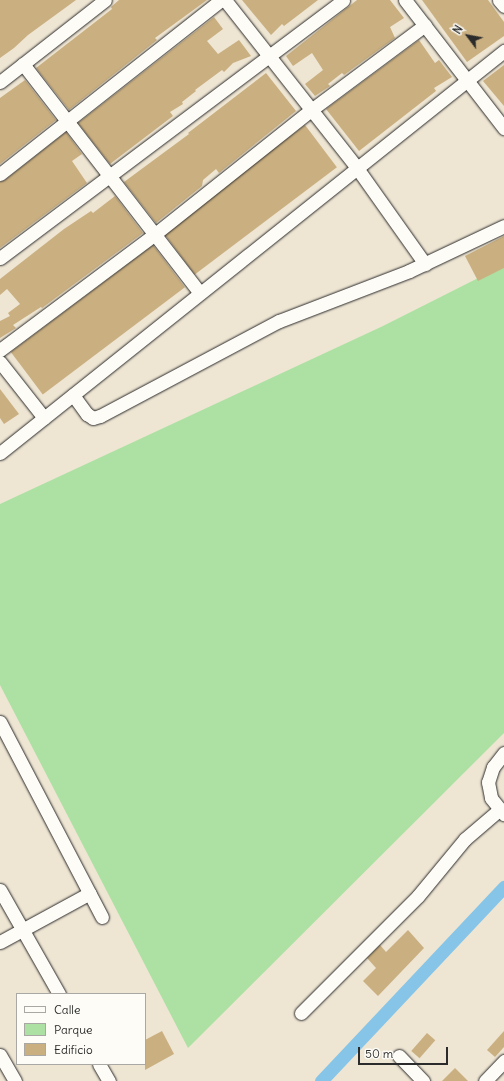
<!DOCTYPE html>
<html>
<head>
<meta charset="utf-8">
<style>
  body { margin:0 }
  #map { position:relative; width:504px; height:1081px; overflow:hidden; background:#eee5d3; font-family:Delius,sans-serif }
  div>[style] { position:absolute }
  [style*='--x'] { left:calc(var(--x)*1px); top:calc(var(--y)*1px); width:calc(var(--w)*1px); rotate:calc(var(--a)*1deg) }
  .green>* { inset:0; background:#ade1a3 }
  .canal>* { height:13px; margin:-6.5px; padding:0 6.5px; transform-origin:6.5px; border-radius:6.5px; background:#86c5e7 }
  .building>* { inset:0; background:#caaf80; transform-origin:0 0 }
  .roads { filter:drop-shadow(0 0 1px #2b2b2b) drop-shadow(0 0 1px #2b2b2b) }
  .minor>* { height:13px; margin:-6.5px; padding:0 6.5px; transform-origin:6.5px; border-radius:6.5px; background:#fdfcf7 }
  span { translate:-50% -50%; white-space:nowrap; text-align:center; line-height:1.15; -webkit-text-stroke:3px #fdfcf7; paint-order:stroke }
  .legend { position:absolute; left:16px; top:993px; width:130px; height:72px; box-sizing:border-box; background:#fdfcf7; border:1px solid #a9a8a5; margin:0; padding:5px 7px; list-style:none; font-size:12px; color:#2b2b2b }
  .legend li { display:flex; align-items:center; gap:8px; height:20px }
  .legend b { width:20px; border:1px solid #a9a8a5 }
  .north { position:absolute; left:448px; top:16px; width:40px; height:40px; -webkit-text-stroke:3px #fdfcf7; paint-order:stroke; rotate:302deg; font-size:11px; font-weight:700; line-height:16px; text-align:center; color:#2b2b2b }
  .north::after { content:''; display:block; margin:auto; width:14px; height:18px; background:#2b2b2b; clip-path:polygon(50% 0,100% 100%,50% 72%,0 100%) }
  .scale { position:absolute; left:358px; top:1047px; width:90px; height:18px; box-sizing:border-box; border:2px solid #2b2b2b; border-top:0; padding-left:5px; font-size:12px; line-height:14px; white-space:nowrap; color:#2b2b2b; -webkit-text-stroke:3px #fdfcf7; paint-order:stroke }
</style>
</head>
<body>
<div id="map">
  <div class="green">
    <i style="clip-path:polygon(504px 265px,504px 733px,188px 1048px,0 685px,0 504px,383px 326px)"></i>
  </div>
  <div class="canal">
    <i style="--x:321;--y:1081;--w:267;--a:-46.7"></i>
  </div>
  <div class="building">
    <i style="clip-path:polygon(0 0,76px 0,28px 35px,14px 48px,0 58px)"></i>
    <i style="clip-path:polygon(119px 0,207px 0,155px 38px,157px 40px,69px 110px,36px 68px,112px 9px,111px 7px)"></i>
    <i style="clip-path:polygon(242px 0,318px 0,284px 26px,282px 24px,271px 35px)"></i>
    <i style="clip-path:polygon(357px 0,390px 0,404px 18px,390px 27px,395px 38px,344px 75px,342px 73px,328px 84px,330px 86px,315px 96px,305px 84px,323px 70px,312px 53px,293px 66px,286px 56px)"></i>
    <i style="clip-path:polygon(422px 0,488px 0,504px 22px,504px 36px,467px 62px)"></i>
    <i style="clip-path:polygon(214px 17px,223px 29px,207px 41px,218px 54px,239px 40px,251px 56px,233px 63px,224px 72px,222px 70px,195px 90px,196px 91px,182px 102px,183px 104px,170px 112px,173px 116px,110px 164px,78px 123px)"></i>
    <i style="clip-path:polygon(419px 40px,435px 63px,439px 60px,452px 77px,434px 88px,436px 91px,359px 151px,326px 109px)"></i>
    <i style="clip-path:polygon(504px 65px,504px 106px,483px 81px)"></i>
    <i style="clip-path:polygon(266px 73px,296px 111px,219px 173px,216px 169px,203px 180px,202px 186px,156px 223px,124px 182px,189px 134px,188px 133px)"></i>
    <i style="clip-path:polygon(25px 80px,56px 120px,0 164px,0 98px)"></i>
    <i style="left:305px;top:125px;width:53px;height:178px;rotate:53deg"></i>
    <i style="clip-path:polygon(66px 132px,82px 154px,72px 161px,87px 183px,0 248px,0 182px,5px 180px)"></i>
    <i style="clip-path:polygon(115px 196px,143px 233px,42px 308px,41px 307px,13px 325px,16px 328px,0 338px,0 321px,10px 316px,8px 313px,20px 304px,7px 289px,0 295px,0 279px,64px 229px,91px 211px,93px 213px)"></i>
    <i style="clip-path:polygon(504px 236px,504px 268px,478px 281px,465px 256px)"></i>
    <i style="left:153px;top:245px;width:53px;height:178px;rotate:53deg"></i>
    <i style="clip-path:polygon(0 389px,19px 414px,4px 424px,0 418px)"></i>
    <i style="clip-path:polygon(408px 930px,424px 948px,378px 996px,363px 981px,376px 968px,367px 958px,380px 945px,386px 952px)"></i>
    <i style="clip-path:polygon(162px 1031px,174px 1054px,145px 1070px,145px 1040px)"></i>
    <i style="clip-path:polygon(504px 1031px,504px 1047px,495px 1057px,487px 1050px)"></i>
    <i style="left:427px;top:1033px;width:11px;height:24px;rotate:41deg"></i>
    <i style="clip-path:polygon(455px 1068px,468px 1081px,442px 1081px)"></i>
  </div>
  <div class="roads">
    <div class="minor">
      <i style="--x:225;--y:0;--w:214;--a:51.8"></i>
      <i style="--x:357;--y:168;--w:118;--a:54.7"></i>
      <i style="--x:405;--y:0;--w:162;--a:52.3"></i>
      <i style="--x:499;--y:0;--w:8;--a:50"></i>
      <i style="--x:23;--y:64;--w:289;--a:52.3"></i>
      <i style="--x:0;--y:82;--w:133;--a:-38"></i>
      <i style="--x:0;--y:174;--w:281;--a:-38.2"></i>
      <i style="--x:0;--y:258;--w:429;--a:-36.9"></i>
      <i style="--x:0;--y:350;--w:194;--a:-36.8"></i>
      <i style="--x:155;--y:234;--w:199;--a:-38.5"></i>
      <i style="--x:311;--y:110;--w:142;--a:-36.7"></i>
      <i style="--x:0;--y:362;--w:71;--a:51.8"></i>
      <i style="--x:73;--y:395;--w:24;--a:54"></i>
      <i style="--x:87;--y:414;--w:7;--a:34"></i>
      <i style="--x:93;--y:418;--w:7;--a:-16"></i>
      <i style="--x:100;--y:416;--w:203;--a:-28"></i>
      <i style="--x:279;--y:321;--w:139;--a:-21"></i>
      <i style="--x:409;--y:271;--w:105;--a:-25.3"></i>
      <i style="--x:0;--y:453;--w:645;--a:-38.58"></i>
      <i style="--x:0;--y:722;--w:220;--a:62.4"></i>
      <i style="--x:504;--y:753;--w:18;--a:128"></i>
      <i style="--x:493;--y:767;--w:16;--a:108"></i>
      <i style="--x:488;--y:782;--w:16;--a:79"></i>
      <i style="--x:491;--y:798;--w:21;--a:51"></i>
      <i style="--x:0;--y:890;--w:120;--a:60.4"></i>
      <i style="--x:0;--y:942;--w:102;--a:-28.6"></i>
      <i style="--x:301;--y:1013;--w:165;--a:-45"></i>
      <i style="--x:418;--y:896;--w:74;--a:-50.5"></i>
      <i style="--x:465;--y:839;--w:46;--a:-40.6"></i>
      <i style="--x:0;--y:1055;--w:30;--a:60"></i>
      <i style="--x:399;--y:1056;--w:35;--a:46"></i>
      <i style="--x:99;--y:1064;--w:20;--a:60"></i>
      <i style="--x:485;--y:1081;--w:28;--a:-46"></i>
    </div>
  </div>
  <ul class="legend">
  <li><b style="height:5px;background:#fdfcf7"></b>Calle</li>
  <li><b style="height:11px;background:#ade1a3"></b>Parque</li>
  <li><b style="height:11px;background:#caaf80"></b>Edificio</li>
  </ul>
  <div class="north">N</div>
  <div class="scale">50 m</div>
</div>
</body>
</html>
